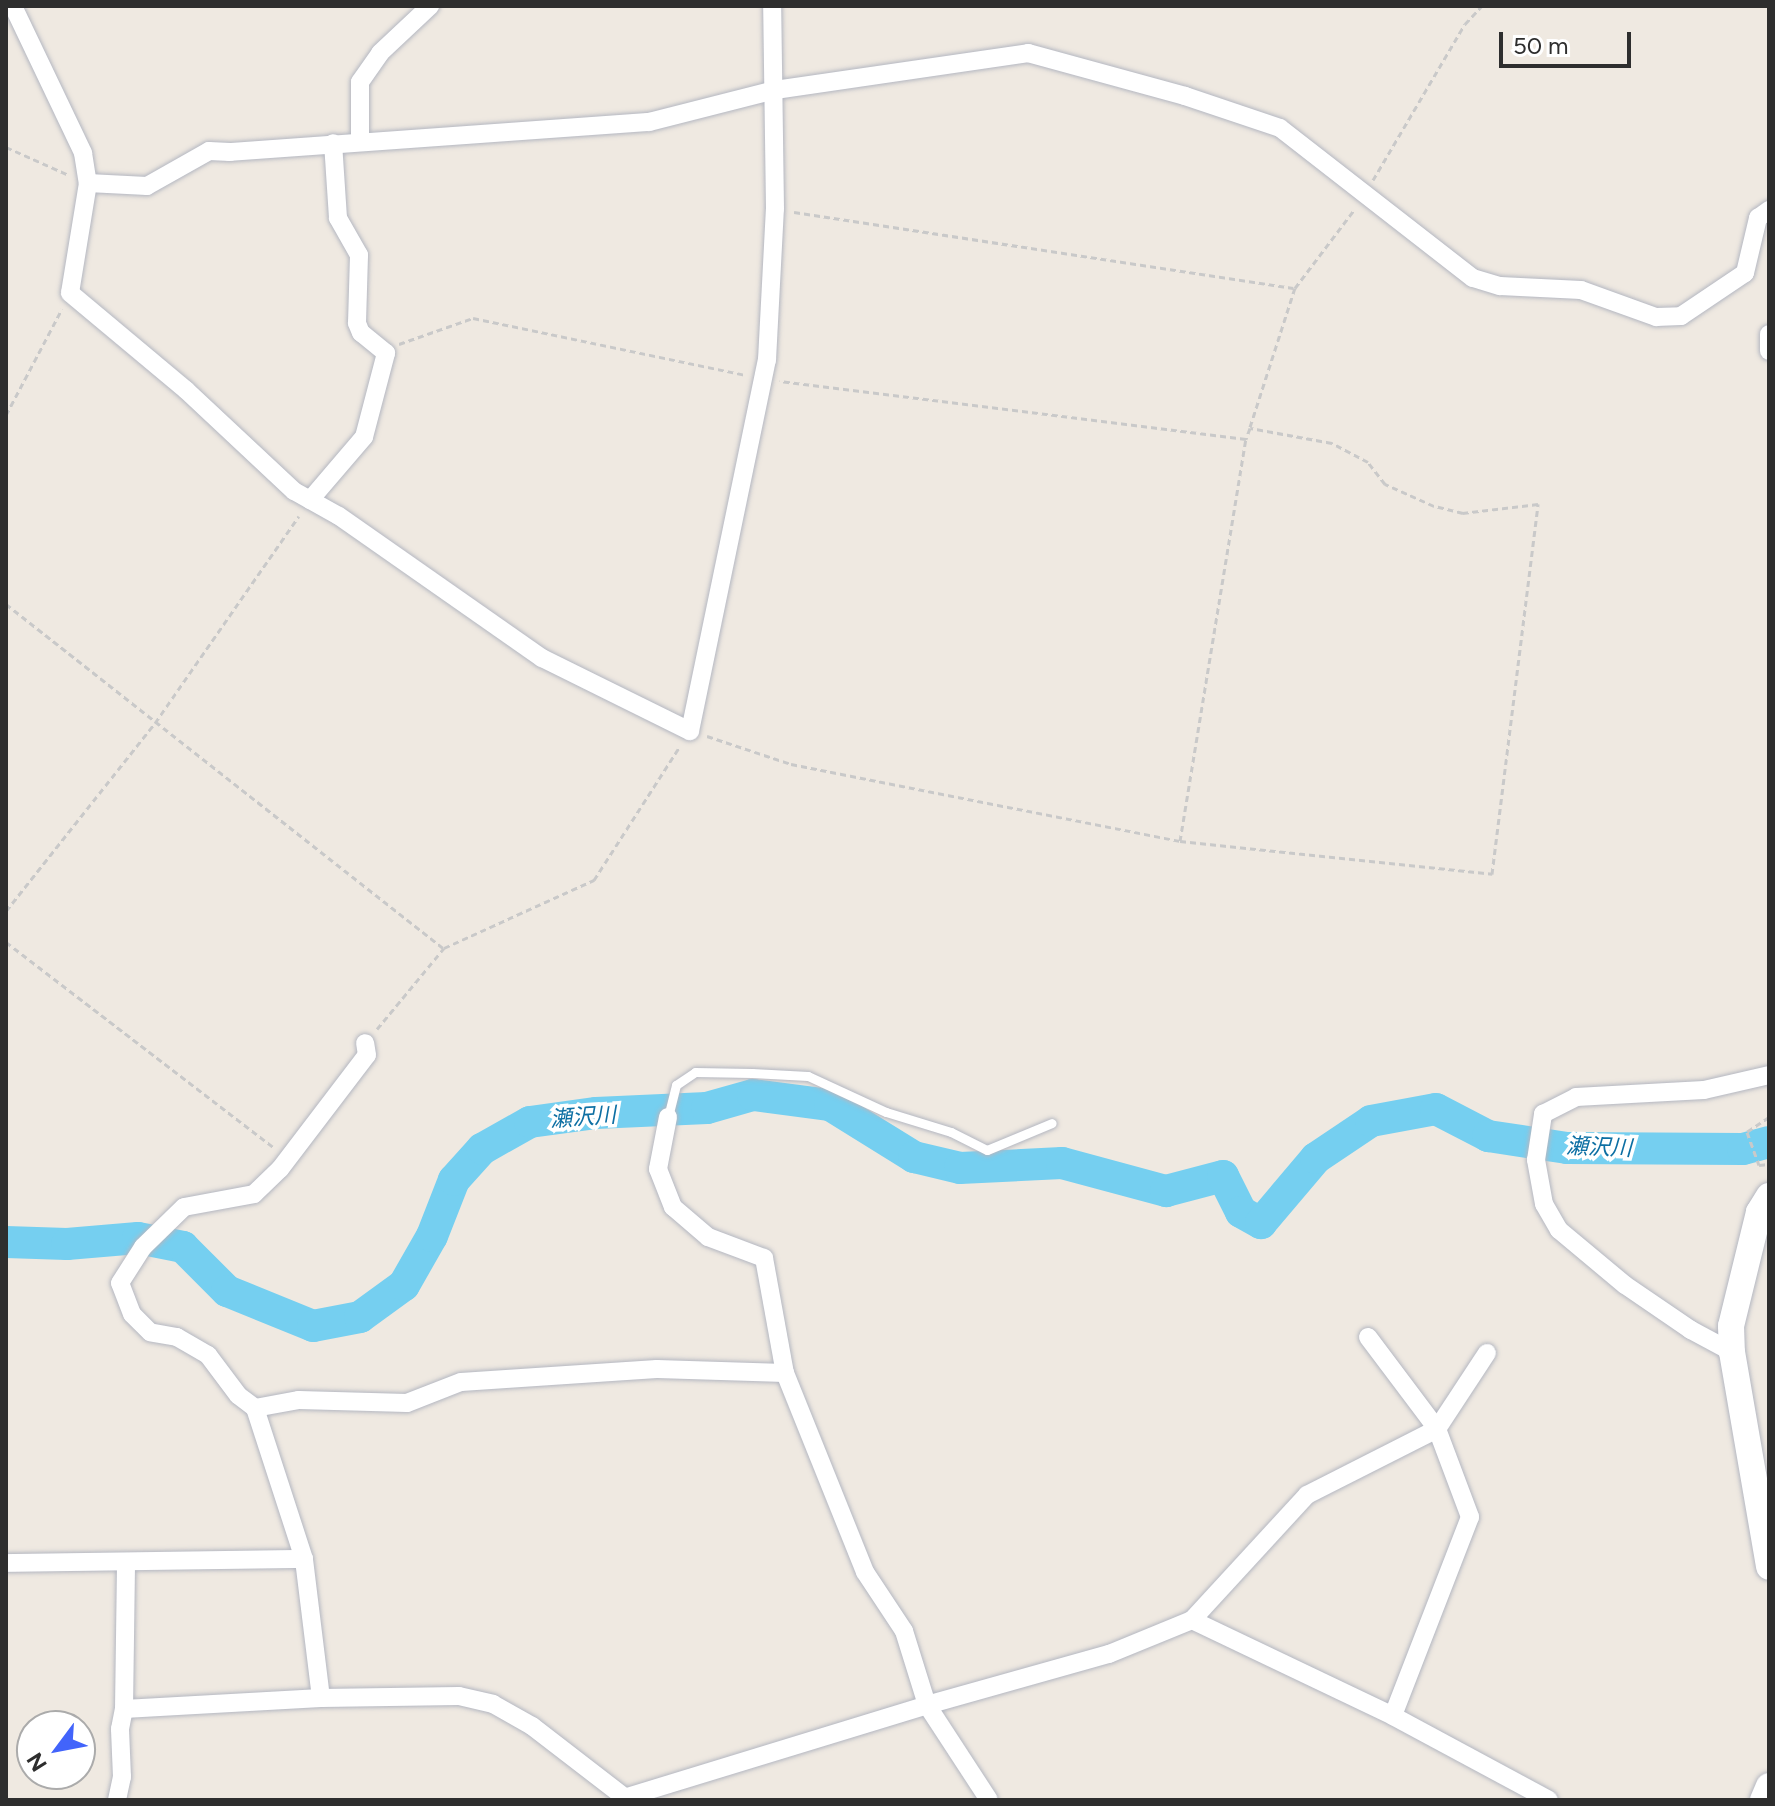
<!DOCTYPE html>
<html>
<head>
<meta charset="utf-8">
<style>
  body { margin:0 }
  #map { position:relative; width:1775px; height:1806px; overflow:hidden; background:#efe9e1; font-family:Figtree,"Noto Sans JP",sans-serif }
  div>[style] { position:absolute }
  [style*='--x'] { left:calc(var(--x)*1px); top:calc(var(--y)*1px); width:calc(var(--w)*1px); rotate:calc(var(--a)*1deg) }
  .river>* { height:32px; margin:-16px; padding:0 16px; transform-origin:16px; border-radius:16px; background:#75cff0 }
  .path>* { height:3px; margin-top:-1.5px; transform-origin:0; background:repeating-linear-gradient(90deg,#c9c9c9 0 6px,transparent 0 10px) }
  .roads { filter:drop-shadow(0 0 2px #b4b7c1) drop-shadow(0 0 2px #b4b7c1) }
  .service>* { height:9px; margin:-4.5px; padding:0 4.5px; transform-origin:4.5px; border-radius:4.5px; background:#fff }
  .minor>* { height:18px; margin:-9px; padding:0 9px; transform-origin:9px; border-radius:9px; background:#fff }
  .secondary>* { height:26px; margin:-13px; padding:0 13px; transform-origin:13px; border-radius:13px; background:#fff }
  span { translate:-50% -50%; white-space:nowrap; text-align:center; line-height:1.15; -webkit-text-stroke:7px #fff; paint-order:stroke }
  .water-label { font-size:22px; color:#0d6fa3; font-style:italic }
  .frame { position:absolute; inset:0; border:8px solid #2e2e2e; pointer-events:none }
  .north { position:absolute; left:16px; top:1710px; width:80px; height:80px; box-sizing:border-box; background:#fff; border:2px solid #ababab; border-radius:50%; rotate:238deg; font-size:22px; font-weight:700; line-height:32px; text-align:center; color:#2e2e2e }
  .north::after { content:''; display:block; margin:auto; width:28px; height:36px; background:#4264fb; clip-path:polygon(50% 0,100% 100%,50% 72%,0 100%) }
  .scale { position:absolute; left:1499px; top:32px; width:132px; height:36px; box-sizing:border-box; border:4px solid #2e2e2e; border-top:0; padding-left:10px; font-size:24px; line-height:28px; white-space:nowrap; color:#2e2e2e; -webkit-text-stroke:6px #fff; paint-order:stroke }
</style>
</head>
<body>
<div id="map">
  <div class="river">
    <i style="--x:6;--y:1242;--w:61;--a:1.9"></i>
    <i style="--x:67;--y:1244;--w:71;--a:-4.8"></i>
    <i style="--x:138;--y:1238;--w:46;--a:11.3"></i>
    <i style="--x:183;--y:1247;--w:62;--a:45"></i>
    <i style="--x:227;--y:1291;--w:93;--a:22.1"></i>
    <i style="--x:313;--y:1326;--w:48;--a:-10.8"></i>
    <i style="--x:360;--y:1317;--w:54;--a:-36"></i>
    <i style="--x:404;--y:1285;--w:56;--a:-60.3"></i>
    <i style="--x:432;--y:1236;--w:60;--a:-68.6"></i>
    <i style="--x:454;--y:1180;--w:42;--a:-47.9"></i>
    <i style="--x:482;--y:1149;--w:55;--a:-29.4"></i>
    <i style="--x:530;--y:1122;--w:67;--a:-7.8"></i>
    <i style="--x:596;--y:1113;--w:111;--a:-2.6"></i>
    <i style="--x:707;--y:1108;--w:48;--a:-15.8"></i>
    <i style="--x:753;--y:1095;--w:78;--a:7.4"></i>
    <i style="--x:830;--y:1105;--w:99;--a:31.8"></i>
    <i style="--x:914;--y:1157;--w:47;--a:13.4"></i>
    <i style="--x:960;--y:1168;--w:102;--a:-2.8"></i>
    <i style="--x:1062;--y:1163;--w:108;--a:15.1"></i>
    <i style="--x:1166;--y:1191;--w:59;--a:-14.7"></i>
    <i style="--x:1223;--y:1176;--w:40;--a:63.4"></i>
    <i style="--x:1241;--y:1212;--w:23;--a:29"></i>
    <i style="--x:1261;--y:1223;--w:85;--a:-49.8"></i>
    <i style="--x:1316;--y:1158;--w:66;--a:-33.9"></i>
    <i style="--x:1371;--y:1121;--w:66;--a:-10.5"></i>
    <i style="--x:1436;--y:1109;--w:59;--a:27.4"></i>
    <i style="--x:1488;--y:1136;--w:80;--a:8.6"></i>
    <i style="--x:1567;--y:1148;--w:176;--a:0.3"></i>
    <i style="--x:1743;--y:1149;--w:27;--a:-15"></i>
  </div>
  <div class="path">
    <i style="--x:6;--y:147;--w:69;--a:24"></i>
    <i style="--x:1373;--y:180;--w:181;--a:-59.5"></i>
    <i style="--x:1465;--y:24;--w:25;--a:-47"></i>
    <i style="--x:794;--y:212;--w:505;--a:8.66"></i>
    <i style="--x:399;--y:344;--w:78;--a:-19.4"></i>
    <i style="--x:473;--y:318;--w:278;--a:11.8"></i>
    <i style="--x:6;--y:415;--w:120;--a:-62.2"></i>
    <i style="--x:1250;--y:427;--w:146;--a:-72.1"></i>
    <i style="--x:1295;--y:288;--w:98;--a:-52.9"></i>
    <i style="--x:6;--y:604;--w:556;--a:38.21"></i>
    <i style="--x:707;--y:736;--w:89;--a:18.4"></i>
    <i style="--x:791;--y:764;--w:397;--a:11.2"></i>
    <i style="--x:1180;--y:841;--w:314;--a:6"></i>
    <i style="--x:1492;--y:874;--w:373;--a:-82.9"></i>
    <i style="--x:1538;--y:504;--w:76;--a:173.2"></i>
    <i style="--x:1463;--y:513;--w:30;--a:-166"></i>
    <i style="--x:1434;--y:506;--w:54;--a:-155.8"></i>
    <i style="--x:1385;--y:484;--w:28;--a:-128"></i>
    <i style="--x:1368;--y:462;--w:41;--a:-152.2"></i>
    <i style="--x:1332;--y:443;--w:83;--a:-169.6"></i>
    <i style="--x:1250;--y:428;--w:12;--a:110"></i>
    <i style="--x:1246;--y:439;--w:470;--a:-172.9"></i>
    <i style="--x:1180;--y:841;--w:408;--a:-80.7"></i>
    <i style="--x:6;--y:911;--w:240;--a:-51.6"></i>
    <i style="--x:155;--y:723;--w:252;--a:-55.2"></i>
    <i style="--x:6;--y:942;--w:337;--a:37.5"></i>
    <i style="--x:377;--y:1029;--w:105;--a:-50.4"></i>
    <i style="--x:444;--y:948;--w:165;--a:-24.4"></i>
    <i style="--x:594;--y:880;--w:159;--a:-57.3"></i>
    <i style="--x:1769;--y:1117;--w:27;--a:146"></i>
    <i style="--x:1747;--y:1132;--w:35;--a:70"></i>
    <i style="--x:1759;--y:1165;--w:10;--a:-6"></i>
  </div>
  <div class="roads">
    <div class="service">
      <i style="--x:668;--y:1117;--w:33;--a:-76"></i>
      <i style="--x:676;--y:1085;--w:23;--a:-34"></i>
      <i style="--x:695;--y:1072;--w:57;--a:1"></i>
      <i style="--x:752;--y:1073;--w:56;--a:3.1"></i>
      <i style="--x:808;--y:1076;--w:86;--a:24.8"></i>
      <i style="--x:886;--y:1112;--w:68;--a:17.1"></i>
      <i style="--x:951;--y:1132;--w:40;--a:26.6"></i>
      <i style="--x:987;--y:1150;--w:70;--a:-22.6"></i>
    </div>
    <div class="minor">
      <i style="--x:13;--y:6;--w:163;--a:64.5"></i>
      <i style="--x:83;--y:153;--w:30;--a:81"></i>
      <i style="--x:88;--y:183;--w:111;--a:99.3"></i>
      <i style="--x:70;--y:293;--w:151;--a:39.9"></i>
      <i style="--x:186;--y:390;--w:148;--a:43.1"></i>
      <i style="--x:294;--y:491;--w:51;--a:29.1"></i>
      <i style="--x:339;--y:516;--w:248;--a:35"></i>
      <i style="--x:542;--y:658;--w:165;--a:26.3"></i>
      <i style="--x:690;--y:731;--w:379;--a:-78.3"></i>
      <i style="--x:767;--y:360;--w:151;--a:-87"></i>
      <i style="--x:775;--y:209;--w:203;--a:-90.8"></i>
      <i style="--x:360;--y:141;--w:59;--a:-90"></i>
      <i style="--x:360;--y:82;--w:35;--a:-55"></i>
      <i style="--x:380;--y:53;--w:69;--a:-43.2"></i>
      <i style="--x:88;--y:183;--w:59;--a:2.9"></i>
      <i style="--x:147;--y:186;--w:71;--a:-29.4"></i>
      <i style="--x:209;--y:151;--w:21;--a:3"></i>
      <i style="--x:230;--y:152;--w:420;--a:-4.1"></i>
      <i style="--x:649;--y:122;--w:130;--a:-14.3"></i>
      <i style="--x:775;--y:90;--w:256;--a:-8.3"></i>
      <i style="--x:1028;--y:53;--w:163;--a:15.3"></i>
      <i style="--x:1185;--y:96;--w:100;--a:18.6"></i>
      <i style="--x:1280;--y:128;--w:244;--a:37.9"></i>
      <i style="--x:1473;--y:278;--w:28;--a:17"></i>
      <i style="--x:1500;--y:286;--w:81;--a:2.8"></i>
      <i style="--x:1581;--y:290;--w:80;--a:19.8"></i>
      <i style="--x:1656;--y:317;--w:25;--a:-2"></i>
      <i style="--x:1681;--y:316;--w:77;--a:-33.9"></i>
      <i style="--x:1745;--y:273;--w:57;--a:-76.7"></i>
      <i style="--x:1758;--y:218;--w:14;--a:-36"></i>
      <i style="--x:1769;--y:334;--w:17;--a:90"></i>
      <i style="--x:310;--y:500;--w:83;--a:-49.4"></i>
      <i style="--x:364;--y:437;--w:87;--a:-75.3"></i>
      <i style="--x:386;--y:353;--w:32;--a:-141"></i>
      <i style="--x:361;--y:333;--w:11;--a:-112"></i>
      <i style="--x:357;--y:323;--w:68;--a:-88.3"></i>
      <i style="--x:359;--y:255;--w:43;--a:-119.6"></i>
      <i style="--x:338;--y:218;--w:75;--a:-93.8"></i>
      <i style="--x:668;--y:1117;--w:53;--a:100.9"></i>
      <i style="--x:658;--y:1169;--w:41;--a:68.5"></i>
      <i style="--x:673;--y:1207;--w:46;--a:40.6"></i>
      <i style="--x:708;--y:1237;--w:60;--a:20.6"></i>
      <i style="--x:764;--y:1258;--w:117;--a:79.7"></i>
      <i style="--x:1368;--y:1337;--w:115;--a:53.1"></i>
      <i style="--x:1437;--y:1429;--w:94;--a:69.4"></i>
      <i style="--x:1470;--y:1517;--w:213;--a:111.2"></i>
      <i style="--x:1732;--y:1352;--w:47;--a:-151.8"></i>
      <i style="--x:1691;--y:1330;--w:80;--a:-145.7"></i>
      <i style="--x:1625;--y:1285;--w:86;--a:-140.2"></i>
      <i style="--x:1559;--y:1230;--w:30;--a:-120"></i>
      <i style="--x:1544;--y:1204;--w:45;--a:-100.3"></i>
      <i style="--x:1536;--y:1160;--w:47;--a:-81.3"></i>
      <i style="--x:1543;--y:1114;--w:37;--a:-27"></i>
      <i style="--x:1576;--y:1097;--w:128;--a:-3.1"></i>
      <i style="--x:1704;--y:1090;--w:67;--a:-13"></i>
      <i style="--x:255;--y:1408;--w:21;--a:-143"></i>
      <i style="--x:238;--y:1395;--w:50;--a:-126.9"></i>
      <i style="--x:208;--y:1355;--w:36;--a:-150"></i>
      <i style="--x:177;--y:1337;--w:27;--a:-170"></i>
      <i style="--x:150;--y:1332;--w:25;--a:-135"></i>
      <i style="--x:132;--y:1314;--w:33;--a:-111"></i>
      <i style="--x:120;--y:1283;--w:43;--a:-57.4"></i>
      <i style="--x:143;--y:1247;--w:57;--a:-44.3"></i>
      <i style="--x:184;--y:1207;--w:71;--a:-10.5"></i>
      <i style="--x:254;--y:1194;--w:36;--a:-44"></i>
      <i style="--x:280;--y:1169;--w:143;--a:-52.7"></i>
      <i style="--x:367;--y:1055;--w:12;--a:-99"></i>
      <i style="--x:6;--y:1563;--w:298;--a:-0.8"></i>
      <i style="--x:1192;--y:1620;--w:223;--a:25.5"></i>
      <i style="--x:1393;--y:1716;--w:177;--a:28.3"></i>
      <i style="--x:321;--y:1698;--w:140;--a:-97"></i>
      <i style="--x:304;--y:1559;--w:159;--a:-108"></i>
      <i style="--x:255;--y:1408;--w:45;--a:-10.3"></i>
      <i style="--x:299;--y:1400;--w:108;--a:1.6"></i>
      <i style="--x:407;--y:1403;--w:58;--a:-21.3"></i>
      <i style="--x:461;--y:1382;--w:196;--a:-3.8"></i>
      <i style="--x:657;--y:1369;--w:128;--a:1.8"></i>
      <i style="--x:785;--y:1373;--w:214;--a:68.1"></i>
      <i style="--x:865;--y:1572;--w:71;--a:56.5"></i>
      <i style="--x:904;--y:1631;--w:77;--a:72.7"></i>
      <i style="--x:927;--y:1705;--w:113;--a:56.9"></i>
      <i style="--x:124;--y:1709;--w:197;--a:-3.2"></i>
      <i style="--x:321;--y:1698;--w:138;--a:-0.8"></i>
      <i style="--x:459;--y:1696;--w:35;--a:13"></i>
      <i style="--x:493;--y:1704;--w:45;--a:29.4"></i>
      <i style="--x:532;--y:1726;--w:121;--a:37.6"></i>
      <i style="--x:627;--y:1797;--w:314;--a:-17"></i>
      <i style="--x:927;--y:1705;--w:189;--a:-15.7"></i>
      <i style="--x:1109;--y:1654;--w:90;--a:-22.3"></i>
      <i style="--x:1192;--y:1620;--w:170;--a:-47.4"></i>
      <i style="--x:1307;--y:1495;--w:146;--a:-26.9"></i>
      <i style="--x:1437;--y:1429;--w:91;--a:-56.7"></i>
      <i style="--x:117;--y:1800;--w:24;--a:-78"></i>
      <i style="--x:122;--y:1777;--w:48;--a:-92.4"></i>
      <i style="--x:120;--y:1729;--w:20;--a:-79"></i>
      <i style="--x:124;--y:1709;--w:145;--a:-89.2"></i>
    </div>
    <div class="secondary">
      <i style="--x:1769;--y:1196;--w:19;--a:122"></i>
      <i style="--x:1759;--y:1212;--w:117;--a:103.8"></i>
      <i style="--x:1731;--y:1326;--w:26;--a:88"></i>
      <i style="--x:1732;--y:1352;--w:218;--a:80.2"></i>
      <i style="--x:1763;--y:1800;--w:15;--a:-67"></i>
    </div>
  </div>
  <div class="water-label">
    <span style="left:583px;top:1117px;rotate:-4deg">瀬沢川</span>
    <span style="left:1599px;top:1147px;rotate:2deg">瀬沢川</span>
  </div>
  <div class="frame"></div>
  <div class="north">N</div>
  <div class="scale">50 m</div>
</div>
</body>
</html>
